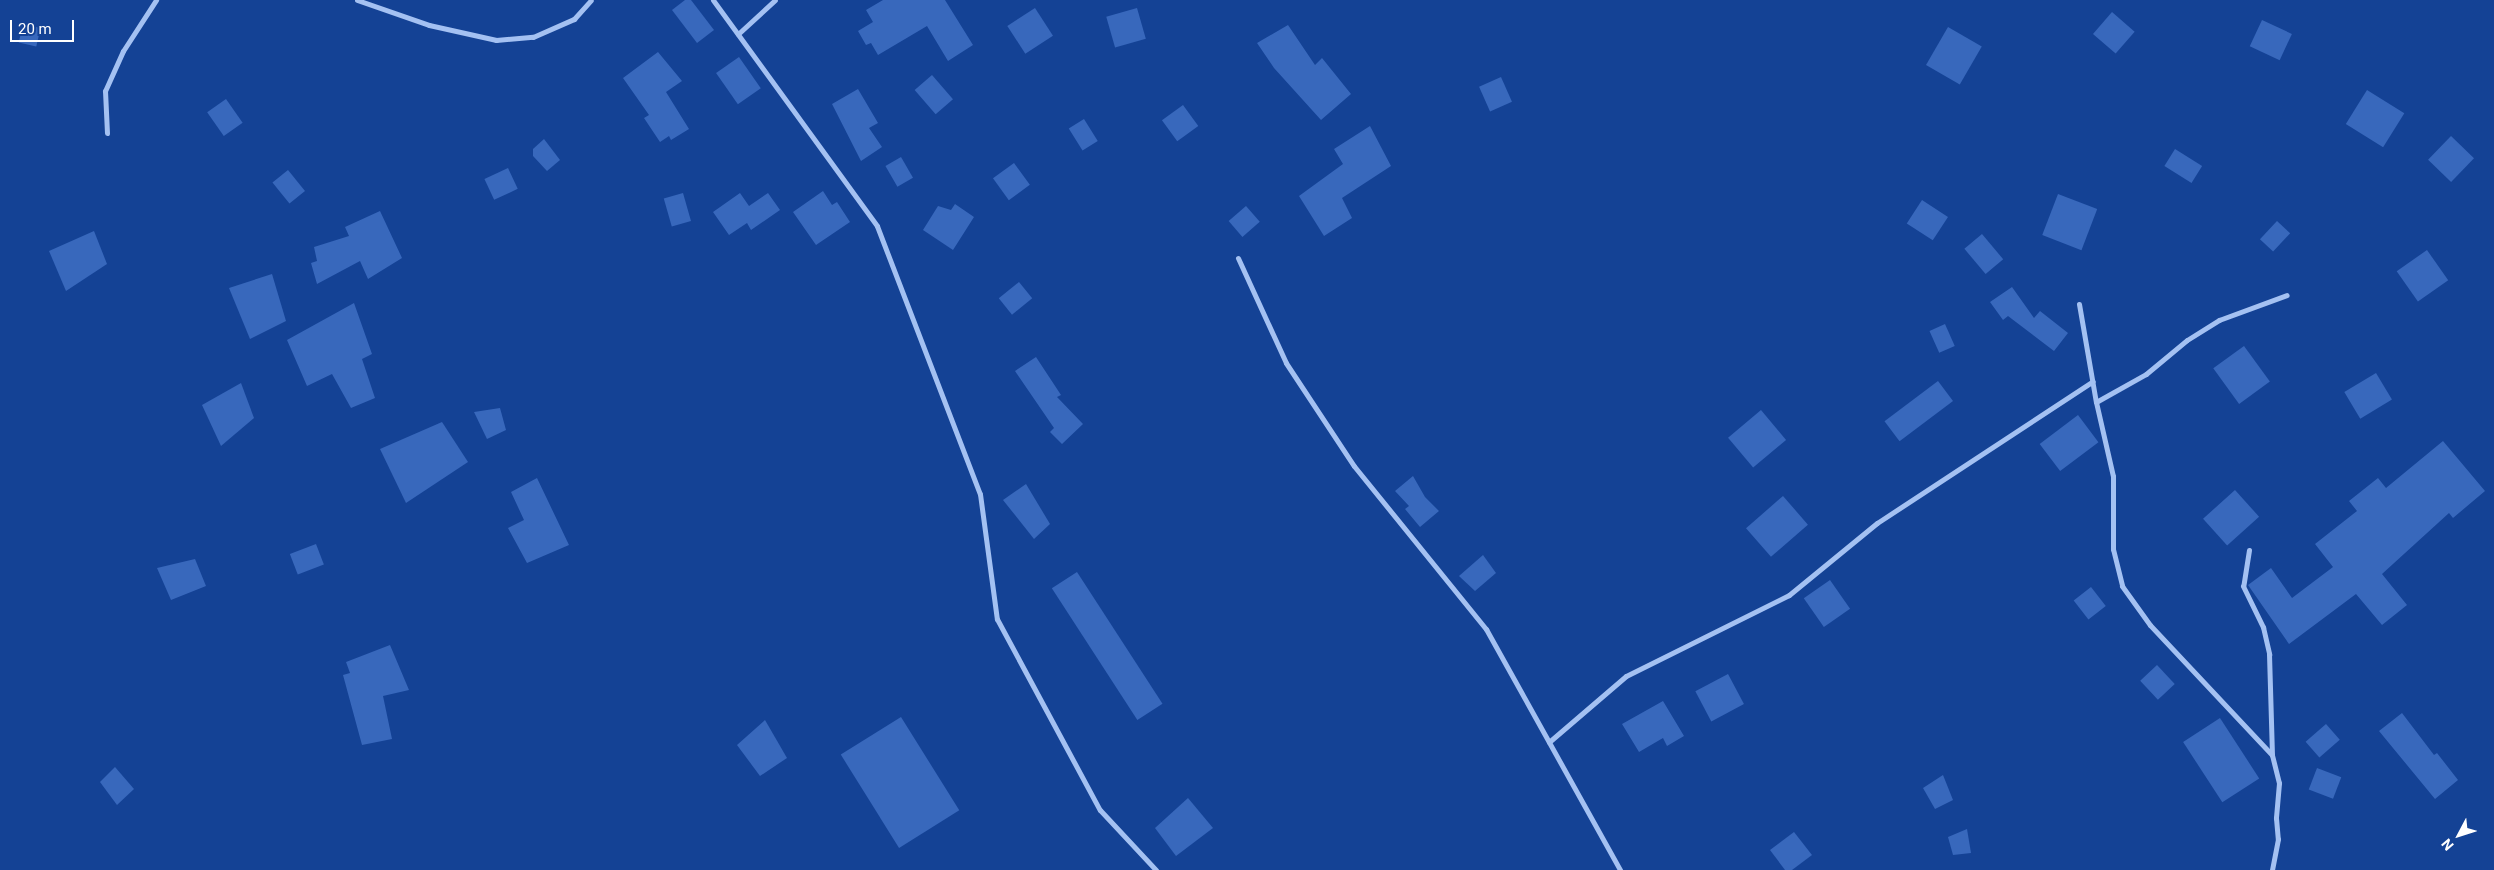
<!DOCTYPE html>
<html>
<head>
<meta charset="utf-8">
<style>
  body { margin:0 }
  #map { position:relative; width:2494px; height:870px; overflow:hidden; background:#144295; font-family:Roboto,sans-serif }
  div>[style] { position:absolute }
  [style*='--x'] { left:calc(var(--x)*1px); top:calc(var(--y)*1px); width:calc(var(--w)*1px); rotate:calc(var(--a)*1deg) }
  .building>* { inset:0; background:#3868bc; transform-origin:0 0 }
  .minor>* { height:5px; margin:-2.5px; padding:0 2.5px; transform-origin:2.5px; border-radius:2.5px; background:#a4c1f2 }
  span { translate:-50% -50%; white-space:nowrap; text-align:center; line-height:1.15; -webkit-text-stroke:5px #144295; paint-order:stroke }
  .north { position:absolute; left:2434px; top:810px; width:50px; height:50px; -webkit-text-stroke:4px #144295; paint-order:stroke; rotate:230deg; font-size:14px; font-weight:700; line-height:20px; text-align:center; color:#fff }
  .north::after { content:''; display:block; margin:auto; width:18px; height:22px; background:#fff; clip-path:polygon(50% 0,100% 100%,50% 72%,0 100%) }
  .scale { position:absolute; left:10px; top:20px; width:64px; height:22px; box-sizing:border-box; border:2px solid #fff; border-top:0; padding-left:6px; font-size:15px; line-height:18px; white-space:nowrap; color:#fff; -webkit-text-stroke:4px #144295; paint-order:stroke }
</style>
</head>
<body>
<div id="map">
  <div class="building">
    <i style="clip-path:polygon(685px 0,691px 0,714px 30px,697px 43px,672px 10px)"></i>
    <i style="clip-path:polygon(883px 0,945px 0,973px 45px,948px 61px,927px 26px,878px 55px,871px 43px,866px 45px,858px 31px,873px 22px,866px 10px)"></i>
    <i style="left:1035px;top:8px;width:33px;height:33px;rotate:57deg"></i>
    <i style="left:1137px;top:8px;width:32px;height:32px;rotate:74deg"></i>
    <i style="left:2112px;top:12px;width:30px;height:29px;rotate:41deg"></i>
    <i style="left:2262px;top:20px;width:33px;height:29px;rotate:25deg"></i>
    <i style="left:23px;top:24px;width:18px;height:19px;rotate:13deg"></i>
    <i style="clip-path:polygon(1288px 25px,1315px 65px,1322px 58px,1351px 94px,1321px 120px,1274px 68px,1257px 43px)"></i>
    <i style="left:1948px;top:27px;width:39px;height:44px;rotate:30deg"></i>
    <i style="clip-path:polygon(658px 52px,682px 81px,666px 92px,689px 129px,671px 140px,669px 136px,660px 142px,644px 118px,649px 115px,623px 78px)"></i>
    <i style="left:739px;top:57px;width:38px;height:28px;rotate:55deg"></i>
    <i style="left:932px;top:75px;width:32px;height:23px;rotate:49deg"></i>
    <i style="left:1501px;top:77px;width:27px;height:24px;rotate:66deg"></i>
    <i style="clip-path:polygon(858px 89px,878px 123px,869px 128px,882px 147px,861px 161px,832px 104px)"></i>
    <i style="left:2367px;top:90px;width:44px;height:40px;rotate:32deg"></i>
    <i style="left:226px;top:99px;width:29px;height:23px;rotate:55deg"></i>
    <i style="left:1183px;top:105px;width:26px;height:26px;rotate:54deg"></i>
    <i style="left:1084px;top:119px;width:26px;height:18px;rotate:58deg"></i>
    <i style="clip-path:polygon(1370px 126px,1391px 166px,1342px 198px,1352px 218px,1324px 236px,1299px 196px,1343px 164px,1334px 149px)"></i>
    <i style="left:2451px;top:136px;width:32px;height:33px;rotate:44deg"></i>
    <i style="clip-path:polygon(544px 139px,560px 160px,547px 171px,533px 156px,533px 149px)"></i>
    <i style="left:2175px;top:149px;width:32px;height:20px;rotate:32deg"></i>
    <i style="left:901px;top:157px;width:24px;height:18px;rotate:60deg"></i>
    <i style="left:1014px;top:163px;width:27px;height:26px;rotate:54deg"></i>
    <i style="left:508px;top:168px;width:23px;height:26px;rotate:65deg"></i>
    <i style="left:288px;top:170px;width:27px;height:20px;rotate:51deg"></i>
    <i style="clip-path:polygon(823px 191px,832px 205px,837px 202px,850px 222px,816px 245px,793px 212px)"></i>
    <i style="left:683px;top:193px;width:29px;height:20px;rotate:74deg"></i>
    <i style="clip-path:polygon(740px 193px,749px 206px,768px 193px,780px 210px,751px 230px,747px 223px,729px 235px,713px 212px)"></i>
    <i style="left:2058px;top:194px;width:42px;height:44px;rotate:21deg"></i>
    <i style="left:1922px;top:200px;width:31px;height:28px;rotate:33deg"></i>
    <i style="clip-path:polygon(955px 204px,974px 217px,953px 250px,923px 230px,938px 206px,951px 210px)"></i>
    <i style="left:1246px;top:206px;width:21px;height:23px;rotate:49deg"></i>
    <i style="clip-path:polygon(380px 211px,402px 258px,368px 279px,360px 261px,317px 284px,311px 263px,317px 261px,314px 247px,349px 236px,345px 227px)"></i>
    <i style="left:2277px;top:221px;width:18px;height:25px;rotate:43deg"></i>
    <i style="clip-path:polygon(94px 231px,107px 264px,66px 291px,49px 251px)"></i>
    <i style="left:1982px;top:234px;width:33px;height:23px;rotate:50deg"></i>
    <i style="left:2427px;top:250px;width:37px;height:37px;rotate:55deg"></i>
    <i style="clip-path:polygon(272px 274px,286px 321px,250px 339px,229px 288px)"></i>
    <i style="left:1019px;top:282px;width:21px;height:26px;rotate:51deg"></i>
    <i style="clip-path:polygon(2012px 287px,2034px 318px,2040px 311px,2068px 333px,2054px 351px,2008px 316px,2003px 320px,1990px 302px)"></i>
    <i style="clip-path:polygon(354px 303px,372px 354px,362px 359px,375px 398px,351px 408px,332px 374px,307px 386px,287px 340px)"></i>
    <i style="left:1945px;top:324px;width:24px;height:17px;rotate:66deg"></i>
    <i style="left:2244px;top:346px;width:44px;height:38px;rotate:54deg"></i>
    <i style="clip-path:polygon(1036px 357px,1061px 395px,1057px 397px,1083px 424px,1062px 444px,1050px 432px,1054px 428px,1015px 371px)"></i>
    <i style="left:2376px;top:373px;width:31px;height:37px;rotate:59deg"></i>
    <i style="left:1938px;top:381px;width:25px;height:67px;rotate:53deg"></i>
    <i style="clip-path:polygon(241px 383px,254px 418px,221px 446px,202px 405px)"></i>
    <i style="clip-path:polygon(500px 408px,506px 430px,487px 439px,474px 412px)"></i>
    <i style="left:1761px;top:410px;width:39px;height:43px;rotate:50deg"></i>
    <i style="left:2078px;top:415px;width:34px;height:48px;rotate:53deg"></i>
    <i style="clip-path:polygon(442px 422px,468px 462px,406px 503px,380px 449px)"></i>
    <i style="clip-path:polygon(2443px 441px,2485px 491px,2453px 518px,2449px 513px,2382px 574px,2407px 605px,2382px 625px,2356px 594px,2289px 644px,2248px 585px,2271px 568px,2292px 598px,2333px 567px,2315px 544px,2357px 511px,2349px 501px,2378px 478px,2386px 488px)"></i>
    <i style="clip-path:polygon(1413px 476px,1425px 497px,1439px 511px,1420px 527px,1405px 509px,1409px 506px,1395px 491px)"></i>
    <i style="clip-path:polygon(537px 478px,569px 545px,527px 563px,508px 528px,524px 520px,511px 492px)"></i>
    <i style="clip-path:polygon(1026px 484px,1050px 524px,1034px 539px,1003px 500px)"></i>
    <i style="left:2235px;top:490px;width:36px;height:43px;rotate:48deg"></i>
    <i style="left:1783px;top:496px;width:38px;height:49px;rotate:49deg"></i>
    <i style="left:316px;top:544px;width:22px;height:28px;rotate:69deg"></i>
    <i style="clip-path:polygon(1483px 555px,1496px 573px,1475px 591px,1459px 576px)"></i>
    <i style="clip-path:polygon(195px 559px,206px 586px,171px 600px,157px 568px)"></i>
    <i style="left:1077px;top:572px;width:157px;height:30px;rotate:57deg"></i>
    <i style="left:1830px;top:580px;width:35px;height:32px;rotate:55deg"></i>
    <i style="left:2091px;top:587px;width:24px;height:22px;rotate:52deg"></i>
    <i style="clip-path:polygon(390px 645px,409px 690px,383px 696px,392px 739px,362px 745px,343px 675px,350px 673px,346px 662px)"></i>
    <i style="left:2157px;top:665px;width:26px;height:23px;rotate:47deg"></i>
    <i style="left:1728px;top:674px;width:34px;height:37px;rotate:62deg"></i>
    <i style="clip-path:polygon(1663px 701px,1684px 736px,1667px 746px,1663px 738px,1639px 752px,1622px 724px)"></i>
    <i style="clip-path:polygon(2402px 713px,2434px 755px,2437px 753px,2458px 780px,2435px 799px,2379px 731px)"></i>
    <i style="left:901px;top:717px;width:110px;height:71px;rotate:58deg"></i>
    <i style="left:2220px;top:718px;width:72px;height:44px;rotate:57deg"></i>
    <i style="clip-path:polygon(765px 720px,787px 758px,760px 776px,737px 745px)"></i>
    <i style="left:2326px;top:724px;width:21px;height:27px;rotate:49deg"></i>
    <i style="clip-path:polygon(115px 767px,134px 789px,117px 805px,100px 782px)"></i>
    <i style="left:2317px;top:768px;width:26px;height:23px;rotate:21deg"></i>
    <i style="clip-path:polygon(1943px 775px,1953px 800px,1935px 809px,1923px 788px)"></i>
    <i style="clip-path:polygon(1188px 798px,1213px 828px,1176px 856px,1155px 828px)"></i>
    <i style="clip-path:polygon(1967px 829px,1971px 853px,1953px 855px,1948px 837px)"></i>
    <i style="clip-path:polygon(1794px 832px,1812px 855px,1792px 870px,1785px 870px,1770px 850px)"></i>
  </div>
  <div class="minor">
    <i style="--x:357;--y:0;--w:76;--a:19.1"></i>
    <i style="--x:429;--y:25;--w:69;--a:12.6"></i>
    <i style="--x:496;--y:40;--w:37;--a:-5"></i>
    <i style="--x:533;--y:37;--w:45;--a:-23.7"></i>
    <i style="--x:574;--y:19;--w:25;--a:-48"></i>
    <i style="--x:713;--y:0;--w:279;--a:54"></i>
    <i style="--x:877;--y:226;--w:287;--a:69"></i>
    <i style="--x:980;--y:494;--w:126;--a:82.3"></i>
    <i style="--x:997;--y:619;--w:217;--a:61.7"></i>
    <i style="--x:1100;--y:810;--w:82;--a:47"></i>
    <i style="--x:738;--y:34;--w:50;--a:-42.6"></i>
    <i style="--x:107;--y:133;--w:42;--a:-92.7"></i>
    <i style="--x:105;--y:91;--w:44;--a:-65.8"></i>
    <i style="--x:123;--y:51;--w:61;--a:-57.1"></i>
    <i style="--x:1238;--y:258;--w:115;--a:65.4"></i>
    <i style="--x:1286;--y:363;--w:123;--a:56.6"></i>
    <i style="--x:1354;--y:466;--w:210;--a:51"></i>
    <i style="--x:1486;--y:629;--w:276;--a:60.9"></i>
    <i style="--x:2079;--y:304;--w:99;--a:80.2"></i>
    <i style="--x:2096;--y:402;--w:76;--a:77.1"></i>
    <i style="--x:2113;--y:476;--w:73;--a:90"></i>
    <i style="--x:2113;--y:549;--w:38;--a:76"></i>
    <i style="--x:2122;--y:586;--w:48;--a:54.3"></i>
    <i style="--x:2150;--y:625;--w:178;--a:46.8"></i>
    <i style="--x:2096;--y:402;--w:57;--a:-29.2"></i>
    <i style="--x:2146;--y:374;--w:53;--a:-39.7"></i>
    <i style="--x:2187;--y:340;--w:38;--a:-32"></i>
    <i style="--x:2219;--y:320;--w:72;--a:-20.2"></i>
    <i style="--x:2249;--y:550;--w:36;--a:99"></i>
    <i style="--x:2243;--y:586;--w:46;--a:64"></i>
    <i style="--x:2263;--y:627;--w:28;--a:77"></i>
    <i style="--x:2269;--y:654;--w:101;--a:88.3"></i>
    <i style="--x:2272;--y:755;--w:29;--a:76"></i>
    <i style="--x:2279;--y:783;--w:35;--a:95"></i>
    <i style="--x:2276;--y:818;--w:21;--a:85"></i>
    <i style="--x:2278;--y:839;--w:32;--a:101"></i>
    <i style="--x:1549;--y:742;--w:101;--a:-40.6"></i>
    <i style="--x:1626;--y:676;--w:182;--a:-26.4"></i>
    <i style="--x:1789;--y:595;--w:114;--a:-39.3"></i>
    <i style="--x:1877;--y:523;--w:258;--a:-33.3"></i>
  </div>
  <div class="north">N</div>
  <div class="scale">20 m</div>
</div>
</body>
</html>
